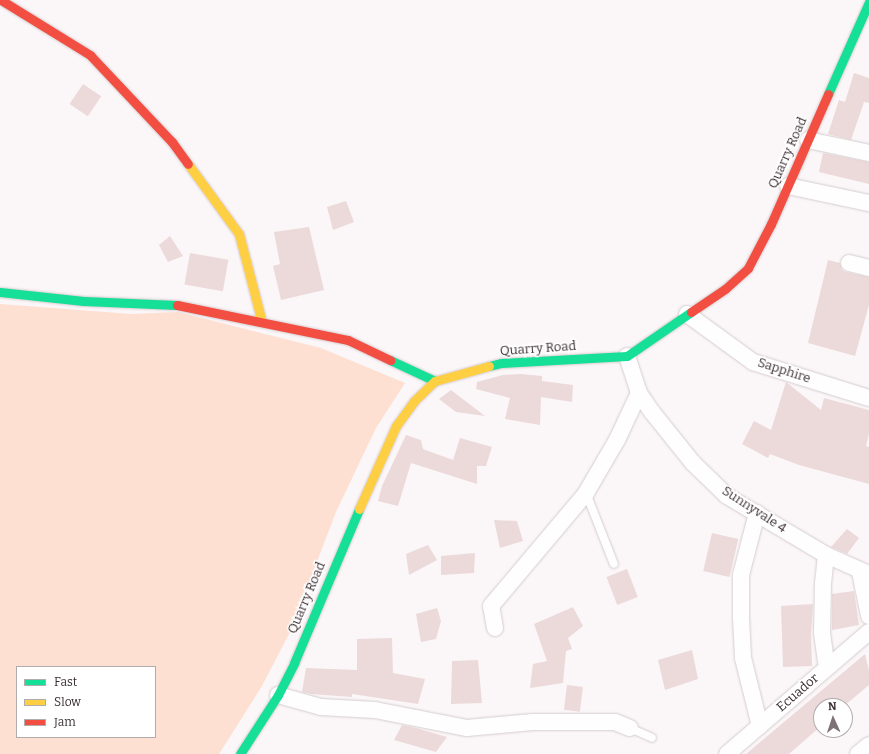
<!DOCTYPE html>
<html>
<head>
<meta charset="utf-8">
<style>
  body { margin:0 }
  #map { position:relative; width:869px; height:754px; overflow:hidden; background:#fbf6f8; font-family:Bitter,serif }
  div>[style] { position:absolute }
  [style*='--x'] { left:calc(var(--x)*1px); top:calc(var(--y)*1px); width:calc(var(--w)*1px); rotate:calc(var(--a)*1deg) }
  .green>* { inset:0; background:#fde0d2 }
  .building>* { inset:0; background:#ecdada; transform-origin:0 0 }
  .roads { filter:drop-shadow(0 0 1px #d5cdcf) drop-shadow(0 0 1px #d5cdcf) }
  .lane>* { height:8px; margin:-4px; padding:0 4px; transform-origin:4px; border-radius:4px; background:#fefefe }
  .street>* { height:16px; margin:-8px; padding:0 8px; transform-origin:8px; border-radius:8px; background:#fefefe }
  .fast>* { height:9px; margin:-4.5px; padding:0 4.5px; transform-origin:4.5px; border-radius:4.5px; background:#16e098 }
  .slow>* { height:9px; margin:-4.5px; padding:0 4.5px; transform-origin:4.5px; border-radius:4.5px; background:#ffcf43 }
  .jam>* { height:9px; margin:-4.5px; padding:0 4.5px; transform-origin:4.5px; border-radius:4.5px; background:#f24e42 }
  span { translate:-50% -50%; white-space:nowrap; text-align:center; line-height:1.15; -webkit-text-stroke:3px #fff; paint-order:stroke }
  .street-label { font-size:13px; color:#392d30 }
  .legend { position:absolute; left:16px; top:666px; width:140px; height:72px; box-sizing:border-box; background:#fff; border:1px solid #b0abac; margin:0; padding:5px 7px; list-style:none; font-size:12px; color:#392d30 }
  .legend li { display:flex; align-items:center; gap:8px; height:20px }
  .legend b { width:20px; border:1px solid #b0abac }
  .north { position:absolute; left:813px; top:698px; width:40px; height:40px; box-sizing:border-box; background:#fff; border:1px solid #b0abac; border-radius:50%; rotate:357deg; font-size:11px; font-weight:700; line-height:16px; text-align:center; color:#392d30 }
  .north::after { content:''; display:block; margin:auto; width:14px; height:18px; background:#7d7376; clip-path:polygon(50% 0,100% 100%,50% 72%,0 100%) }
</style>
</head>
<body>
<div id="map">
  <div class="green">
    <i style="clip-path:polygon(evenodd,0 304px,131px 314px,178px 312px,321px 348px,405px 383px,376px 428px,336px 512px,290px 632px,262px 686px,219px 754px,0 754px,0 304px,17px 667px,155px 667px,155px 737px,17px 737px,17px 667px)"></i>
  </div>
  <div class="building">
    <i style="clip-path:polygon(854px 73px,869px 78px,869px 103px,864px 102px,851px 140px,828px 134px,839px 100px,845px 102px)"></i>
    <i style="left:83px;top:84px;width:22px;height:24px;rotate:34deg"></i>
    <i style="clip-path:polygon(823px 153px,869px 162px,869px 184px,819px 172px)"></i>
    <i style="clip-path:polygon(346px 201px,354px 222px,333px 230px,327px 207px)"></i>
    <i style="clip-path:polygon(309px 227px,324px 290px,281px 300px,273px 266px,280px 264px,274px 232px)"></i>
    <i style="clip-path:polygon(170px 236px,183px 256px,168px 262px,159px 245px)"></i>
    <i style="left:190px;top:253px;width:39px;height:32px;rotate:10deg"></i>
    <i style="clip-path:polygon(828px 260px,840px 263px,842px 270px,846px 272px,869px 277px,869px 305px,855px 356px,808px 343px)"></i>
    <i style="clip-path:polygon(520px 374px,542px 376px,542px 381px,573px 385px,572px 402px,541px 397px,540px 425px,505px 419px,510px 398px,476px 389px,477px 382px,503px 375px)"></i>
    <i style="clip-path:polygon(786px 382px,821px 410px,824px 398px,869px 410px,869px 433px,866px 446px,869px 447px,869px 484px,799px 465px,770px 454px,768px 458px,742px 444px,754px 421px,771px 430px)"></i>
    <i style="clip-path:polygon(451px 390px,485px 416px,456px 412px,439px 399px)"></i>
    <i style="clip-path:polygon(406px 435px,421px 440px,423px 449px,453px 460px,460px 438px,492px 447px,486px 466px,477px 466px,477px 484px,411px 463px,398px 506px,378px 501px,382px 486px)"></i>
    <i style="clip-path:polygon(494px 520px,517px 521px,523px 541px,500px 548px)"></i>
    <i style="clip-path:polygon(847px 529px,859px 538px,847px 554px,831px 547px)"></i>
    <i style="left:712px;top:533px;width:27px;height:39px;rotate:13deg"></i>
    <i style="clip-path:polygon(428px 545px,437px 560px,409px 575px,406px 554px)"></i>
    <i style="clip-path:polygon(475px 553px,474px 573px,441px 575px,441px 556px)"></i>
    <i style="left:627px;top:569px;width:30px;height:22px;rotate:69deg"></i>
    <i style="clip-path:polygon(854px 591px,859px 625px,832px 630px,832px 594px)"></i>
    <i style="clip-path:polygon(813px 604px,811px 634px,812px 666px,783px 667px,781px 606px)"></i>
    <i style="clip-path:polygon(573px 607px,583px 626px,568px 638px,572px 649px,566px 651px,563px 683px,530px 688px,533px 664px,547px 661px,534px 624px)"></i>
    <i style="clip-path:polygon(437px 608px,441px 621px,436px 639px,421px 642px,416px 614px)"></i>
    <i style="clip-path:polygon(392px 638px,393px 673px,425px 679px,418px 704px,352px 694px,352px 697px,311px 694px,302px 692px,306px 668px,357px 670px,357px 639px)"></i>
    <i style="clip-path:polygon(692px 650px,698px 679px,665px 690px,658px 660px)"></i>
    <i style="clip-path:polygon(865px 654px,869px 671px,869px 685px,844px 706px,821px 706px,821px 726px,789px 754px,746px 754px)"></i>
    <i style="clip-path:polygon(478px 660px,482px 703px,451px 704px,452px 661px)"></i>
    <i style="left:567px;top:685px;width:16px;height:25px;rotate:7deg"></i>
    <i style="clip-path:polygon(402px 725px,416px 728px,447px 737px,436px 752px,394px 740px)"></i>
  </div>
  <div class="roads">
    <div class="lane">
      <i style="--x:586;--y:493;--w:76;--a:68.5"></i>
      <i style="--x:630;--y:728;--w:24;--a:24"></i>
    </div>
    <div class="street">
      <i style="--x:808;--y:140;--w:62;--a:12"></i>
      <i style="--x:788;--y:186;--w:83;--a:11.9"></i>
      <i style="--x:849;--y:263;--w:21;--a:14"></i>
      <i style="--x:687;--y:314;--w:82;--a:36"></i>
      <i style="--x:753;--y:362;--w:121;--a:17.2"></i>
      <i style="--x:627;--y:356;--w:39;--a:72"></i>
      <i style="--x:639;--y:393;--w:23;--a:56"></i>
      <i style="--x:652;--y:412;--w:65;--a:51.2"></i>
      <i style="--x:693;--y:463;--w:47;--a:44.1"></i>
      <i style="--x:727;--y:496;--w:115;--a:30.8"></i>
      <i style="--x:826;--y:555;--w:47;--a:23.8"></i>
      <i style="--x:757;--y:513;--w:64;--a:104.5"></i>
      <i style="--x:741;--y:575;--w:43;--a:90"></i>
      <i style="--x:741;--y:618;--w:40;--a:87.1"></i>
      <i style="--x:743;--y:658;--w:70;--a:76"></i>
      <i style="--x:826;--y:555;--w:28;--a:96"></i>
      <i style="--x:823;--y:583;--w:50;--a:91.1"></i>
      <i style="--x:822;--y:633;--w:35;--a:82"></i>
      <i style="--x:860;--y:572;--w:45;--a:78.4"></i>
      <i style="--x:495;--y:628;--w:22;--a:-100"></i>
      <i style="--x:491;--y:606;--w:148;--a:-49.9"></i>
      <i style="--x:586;--y:493;--w:61;--a:-59.7"></i>
      <i style="--x:617;--y:440;--w:52;--a:-64.9"></i>
      <i style="--x:278;--y:695;--w:45;--a:15.6"></i>
      <i style="--x:321;--y:707;--w:54;--a:3.2"></i>
      <i style="--x:375;--y:710;--w:94;--a:11.1"></i>
      <i style="--x:467;--y:728;--w:66;--a:-5.2"></i>
      <i style="--x:533;--y:722;--w:82;--a:0"></i>
      <i style="--x:615;--y:722;--w:16;--a:22"></i>
      <i style="--x:727;--y:754;--w:187;--a:-40.7"></i>
      <i style="--x:858;--y:754;--w:14;--a:-39"></i>
    </div>
    <div class="fast">
      <i style="--x:828;--y:94;--w:101;--a:-66"></i>
      <i style="--x:0;--y:292;--w:84;--a:6.1"></i>
      <i style="--x:84;--y:301;--w:93;--a:2.5"></i>
      <i style="--x:390;--y:360;--w:50;--a:25"></i>
      <i style="--x:489;--y:366;--w:12;--a:-14"></i>
      <i style="--x:501;--y:363;--w:126;--a:-3.2"></i>
      <i style="--x:627;--y:356;--w:78;--a:-34.5"></i>
      <i style="--x:240;--y:754;--w:70;--a:-57.2"></i>
      <i style="--x:278;--y:695;--w:36;--a:-63"></i>
      <i style="--x:294;--y:663;--w:167;--a:-67.1"></i>
    </div>
    <div class="slow">
      <i style="--x:188;--y:164;--w:87;--a:53.9"></i>
      <i style="--x:239;--y:234;--w:91;--a:75.4"></i>
      <i style="--x:359;--y:509;--w:91;--a:-66"></i>
      <i style="--x:396;--y:426;--w:31;--a:-54"></i>
      <i style="--x:414;--y:401;--w:29;--a:-44"></i>
      <i style="--x:435;--y:381;--w:56;--a:-15.5"></i>
    </div>
    <div class="jam">
      <i style="--x:1;--y:0;--w:105;--a:31.7"></i>
      <i style="--x:90;--y:55;--w:120;--a:46.7"></i>
      <i style="--x:172;--y:142;--w:27;--a:54"></i>
      <i style="--x:177;--y:305;--w:175;--a:11.6"></i>
      <i style="--x:348;--y:340;--w:47;--a:25.5"></i>
      <i style="--x:691;--y:312;--w:41;--a:-34.1"></i>
      <i style="--x:725;--y:289;--w:31;--a:-42"></i>
      <i style="--x:748;--y:268;--w:50;--a:-62.4"></i>
      <i style="--x:771;--y:224;--w:142;--a:-66.3"></i>
    </div>
  </div>
  <div class="street-label">
    <span style="left:788px;top:153px;rotate:-66deg">Quarry Road</span>
    <span style="left:538px;top:349px;rotate:-4deg">Quarry Road</span>
    <span style="left:784px;top:371px;rotate:18deg">Sapphire</span>
    <span style="left:754px;top:510px;rotate:33deg">Sunnyvale 4</span>
    <span style="left:307px;top:598px;rotate:-67deg">Quarry Road</span>
    <span style="left:798px;top:693px;rotate:-41deg">Ecuador</span>
  </div>
  <ul class="legend">
  <li><b style="height:5px;background:#16e098"></b>Fast</li>
  <li><b style="height:5px;background:#ffcf43"></b>Slow</li>
  <li><b style="height:5px;background:#f24e42"></b>Jam</li>
  </ul>
  <div class="north">N</div>
</div>
</body>
</html>
